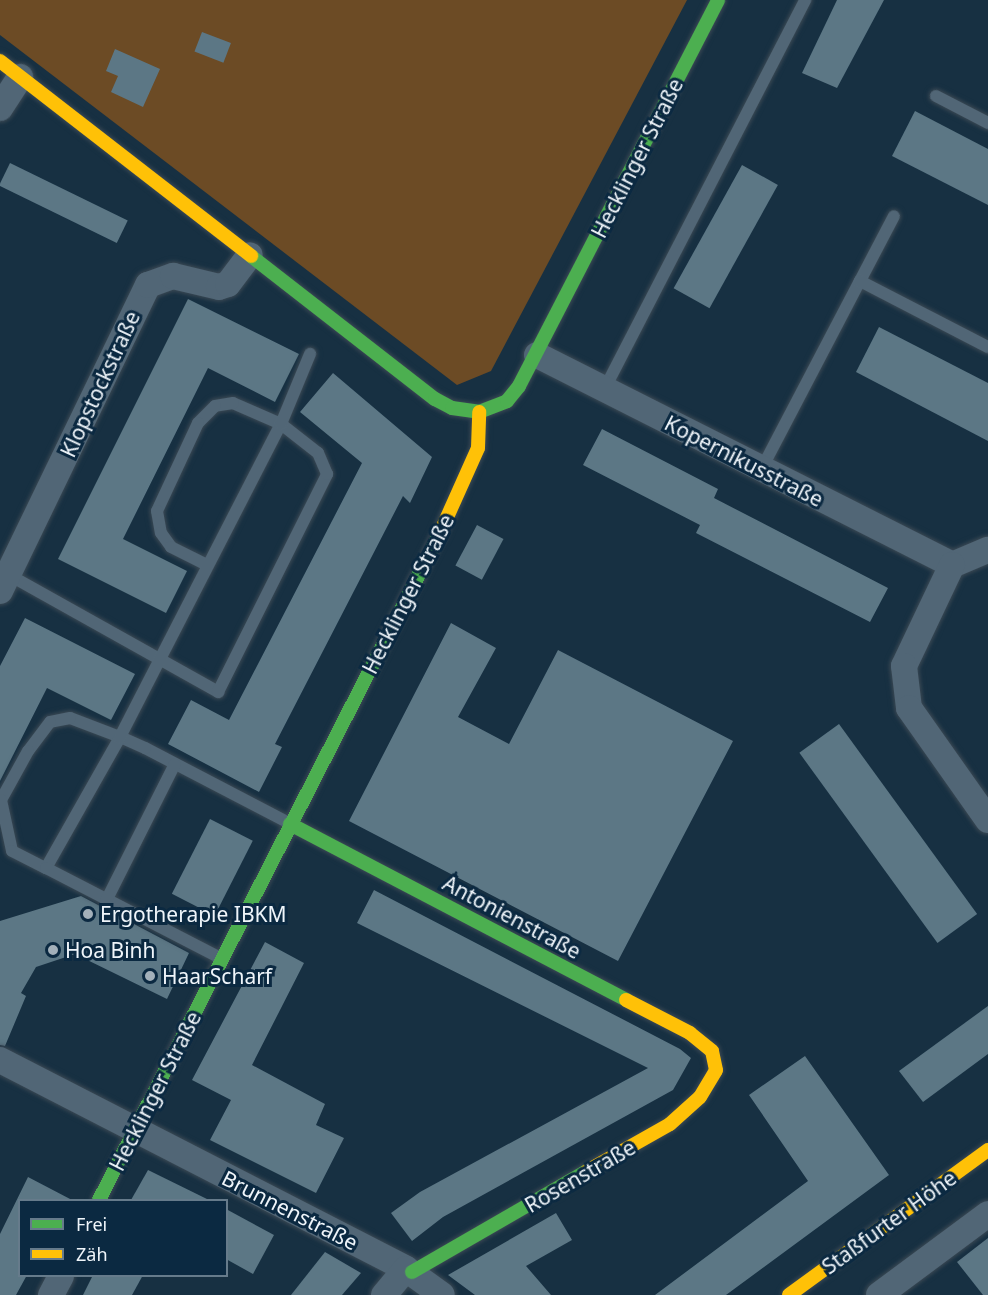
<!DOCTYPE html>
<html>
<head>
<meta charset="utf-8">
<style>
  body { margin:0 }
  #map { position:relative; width:988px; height:1295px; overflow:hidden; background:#173042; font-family:"Noto Sans",sans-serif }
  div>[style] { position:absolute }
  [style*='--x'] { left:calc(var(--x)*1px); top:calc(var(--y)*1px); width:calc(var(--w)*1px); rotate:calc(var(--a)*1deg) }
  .green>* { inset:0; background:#6c4b25 }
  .building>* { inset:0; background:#5c7785; transform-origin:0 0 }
  .roads { filter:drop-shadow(0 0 2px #3b4954) drop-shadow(0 0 2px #3b4954) }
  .lane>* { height:12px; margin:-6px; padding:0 6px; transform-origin:6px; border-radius:6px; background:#516676 }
  .street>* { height:26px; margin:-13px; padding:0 13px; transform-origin:13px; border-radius:13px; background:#516676 }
  .fast>* { height:14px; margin:-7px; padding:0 7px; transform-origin:7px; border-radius:7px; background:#4caf50 }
  .slow>* { height:14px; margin:-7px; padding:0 7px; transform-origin:7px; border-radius:7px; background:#ffc107 }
  .dots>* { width:16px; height:16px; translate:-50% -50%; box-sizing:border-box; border:3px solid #0b2941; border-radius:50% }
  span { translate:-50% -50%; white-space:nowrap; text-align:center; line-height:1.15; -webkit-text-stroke:6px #0b2941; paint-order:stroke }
  .street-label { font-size:21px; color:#eff5fa }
  .poi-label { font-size:21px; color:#eff5fa }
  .left { translate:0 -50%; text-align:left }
  .legend { position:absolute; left:18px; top:1199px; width:210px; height:78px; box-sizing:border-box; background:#0b2941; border:2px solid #667b8b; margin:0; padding:8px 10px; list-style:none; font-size:18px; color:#eff5fa }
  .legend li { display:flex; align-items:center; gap:12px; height:30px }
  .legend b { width:30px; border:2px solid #667b8b }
</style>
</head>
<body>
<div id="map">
  <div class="green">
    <i style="clip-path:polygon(0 0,687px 0,491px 371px,457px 385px,0 35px)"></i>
  </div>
  <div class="building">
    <i style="clip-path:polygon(837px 0,884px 0,837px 88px,802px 73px)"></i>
    <i style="left:202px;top:32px;width:31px;height:21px;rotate:21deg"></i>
    <i style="clip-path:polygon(115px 49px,160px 69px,143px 107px,111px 92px,118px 76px,106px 71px)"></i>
    <i style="clip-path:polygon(915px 111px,988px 149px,988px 205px,892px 156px)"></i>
    <i style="left:10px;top:163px;width:131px;height:25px;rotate:26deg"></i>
    <i style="left:742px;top:165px;width:41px;height:141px;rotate:29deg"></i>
    <i style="clip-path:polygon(188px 299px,299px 354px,275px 402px,208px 368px,123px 539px,187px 571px,166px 613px,58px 559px)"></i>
    <i style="clip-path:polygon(879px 327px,988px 383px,988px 441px,856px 372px)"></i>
    <i style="clip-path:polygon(333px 373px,432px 457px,410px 503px,403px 496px,275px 744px,282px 747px,259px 792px,168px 744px,191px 700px,229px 720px,362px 463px,300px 412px)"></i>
    <i style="clip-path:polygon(602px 429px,718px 489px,714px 498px,888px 588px,870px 622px,696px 533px,700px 525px,583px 465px)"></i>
    <i style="left:477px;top:525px;width:30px;height:46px;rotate:28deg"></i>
    <i style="clip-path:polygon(25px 618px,135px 674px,111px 720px,47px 688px,0 781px,0 666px)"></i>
    <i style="clip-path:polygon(451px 623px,496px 648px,458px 717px,509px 744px,558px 650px,733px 741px,618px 961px,349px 821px)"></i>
    <i style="left:839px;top:724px;width:235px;height:49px;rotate:54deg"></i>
    <i style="left:210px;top:819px;width:48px;height:84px;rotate:27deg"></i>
    <i style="clip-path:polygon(374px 890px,680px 1049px,691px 1058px,673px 1090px,443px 1217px,412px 1241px,391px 1213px,420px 1192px,648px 1068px,357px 923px)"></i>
    <i style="clip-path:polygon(81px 896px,189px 953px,167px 999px,75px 954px,36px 967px,21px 993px,26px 996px,5px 1046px,0 1045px,0 921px)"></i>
    <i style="clip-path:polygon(265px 942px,304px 963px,252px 1065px,325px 1104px,316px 1125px,344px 1138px,316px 1193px,210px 1140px,231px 1100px,192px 1080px)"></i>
    <i style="clip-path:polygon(988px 1006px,988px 1054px,923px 1102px,899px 1071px)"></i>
    <i style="clip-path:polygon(805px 1056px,889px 1175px,726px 1295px,655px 1295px,808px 1181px,749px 1095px)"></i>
    <i style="clip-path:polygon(148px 1170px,209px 1200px,131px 1200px)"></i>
    <i style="clip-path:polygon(28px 1177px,72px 1200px,20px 1200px,20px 1275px,27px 1275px,16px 1295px,0 1295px,0 1234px)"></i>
    <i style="clip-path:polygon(226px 1209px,274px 1235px,253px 1274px,226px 1259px)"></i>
    <i style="clip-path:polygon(556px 1213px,572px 1240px,526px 1266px,551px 1295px,475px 1295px,448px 1275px)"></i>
    <i style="clip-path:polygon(988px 1238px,988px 1295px,983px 1295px,957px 1262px)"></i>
    <i style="clip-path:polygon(325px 1252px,361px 1273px,342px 1295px,291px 1295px)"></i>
    <i style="clip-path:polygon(93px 1275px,143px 1275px,132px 1295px,83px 1295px)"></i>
  </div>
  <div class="roads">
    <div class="lane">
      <i style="--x:936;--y:96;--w:59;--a:27.4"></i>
      <i style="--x:860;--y:281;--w:73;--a:-62.4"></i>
      <i style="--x:604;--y:390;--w:439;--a:-62.7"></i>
      <i style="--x:761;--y:470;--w:213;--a:-62.4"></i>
      <i style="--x:860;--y:281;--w:144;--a:27.3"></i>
      <i style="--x:9;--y:575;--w:240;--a:29.2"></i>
      <i style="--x:218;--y:692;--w:244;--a:-63.4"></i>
      <i style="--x:327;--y:474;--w:23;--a:-113"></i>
      <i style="--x:318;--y:453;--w:47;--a:-141.9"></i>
      <i style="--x:281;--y:424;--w:52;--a:-156.4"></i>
      <i style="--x:233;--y:403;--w:18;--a:171"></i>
      <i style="--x:215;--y:406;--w:24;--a:135"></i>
      <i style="--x:198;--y:423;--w:97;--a:115"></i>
      <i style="--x:157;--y:511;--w:22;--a:80"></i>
      <i style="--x:161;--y:533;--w:17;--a:54"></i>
      <i style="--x:171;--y:547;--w:40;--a:26.6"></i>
      <i style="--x:289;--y:823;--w:162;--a:-152.5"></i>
      <i style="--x:145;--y:748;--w:27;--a:-156"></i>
      <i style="--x:120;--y:737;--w:53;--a:-159.2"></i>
      <i style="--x:70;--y:718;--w:20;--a:169"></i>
      <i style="--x:50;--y:722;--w:36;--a:127"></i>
      <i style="--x:28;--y:751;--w:56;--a:118.9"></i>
      <i style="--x:1;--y:800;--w:52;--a:77.8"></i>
      <i style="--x:12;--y:851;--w:38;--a:27"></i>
      <i style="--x:46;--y:868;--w:150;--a:-60.5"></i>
      <i style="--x:120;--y:737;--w:352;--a:-62.8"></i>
      <i style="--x:281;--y:424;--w:76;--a:-67.5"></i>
      <i style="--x:46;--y:868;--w:196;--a:27.3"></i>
      <i style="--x:106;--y:901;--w:153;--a:-63.3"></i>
    </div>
    <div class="street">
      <i style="--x:0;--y:108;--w:37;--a:-57"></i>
      <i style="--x:537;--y:355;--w:465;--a:26.8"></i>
      <i style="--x:952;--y:565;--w:39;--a:-23"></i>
      <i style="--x:952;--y:565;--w:112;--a:115.4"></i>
      <i style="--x:904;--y:666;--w:42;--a:83.2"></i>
      <i style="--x:909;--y:708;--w:137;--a:54.8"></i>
      <i style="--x:0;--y:591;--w:340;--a:-64.2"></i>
      <i style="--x:148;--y:285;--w:27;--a:-20"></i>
      <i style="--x:173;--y:276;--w:47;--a:13.4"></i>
      <i style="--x:219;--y:287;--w:9;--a:-18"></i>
      <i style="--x:228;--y:284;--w:36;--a:-53"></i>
      <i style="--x:0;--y:1060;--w:457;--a:27.2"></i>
      <i style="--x:406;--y:1269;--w:44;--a:35.8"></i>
      <i style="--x:51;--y:1295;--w:21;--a:-62"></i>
      <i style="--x:384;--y:1295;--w:34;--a:-50"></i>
      <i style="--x:879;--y:1295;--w:136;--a:-36.6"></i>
    </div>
    <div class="fast">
      <i style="--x:251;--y:256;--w:233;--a:37.9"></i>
      <i style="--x:435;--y:399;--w:19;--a:28"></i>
      <i style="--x:452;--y:408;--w:27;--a:8"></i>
      <i style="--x:479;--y:412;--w:30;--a:-21"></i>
      <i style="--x:507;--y:401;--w:19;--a:-51"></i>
      <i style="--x:519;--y:386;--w:434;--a:-62.7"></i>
      <i style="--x:290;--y:824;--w:379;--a:27.6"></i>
      <i style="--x:99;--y:1200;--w:749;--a:-62.92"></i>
      <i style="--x:412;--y:1272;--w:202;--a:-30"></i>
    </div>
    <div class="slow">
      <i style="--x:0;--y:61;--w:318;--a:37.8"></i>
      <i style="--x:440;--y:533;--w:93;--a:-65.9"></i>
      <i style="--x:478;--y:448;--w:36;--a:-88"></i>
      <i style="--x:587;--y:1171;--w:95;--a:-29.5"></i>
      <i style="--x:670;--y:1124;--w:40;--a:-42"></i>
      <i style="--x:700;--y:1097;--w:31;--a:-59"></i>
      <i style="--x:716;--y:1070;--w:19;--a:-102"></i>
      <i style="--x:712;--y:1051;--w:28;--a:-141"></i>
      <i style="--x:690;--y:1033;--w:72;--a:-152.7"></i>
      <i style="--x:789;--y:1295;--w:246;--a:-36.1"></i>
    </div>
  </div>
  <div class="dots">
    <i style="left:88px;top:914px;background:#a3b0ba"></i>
    <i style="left:53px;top:950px;background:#a3b0ba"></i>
    <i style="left:150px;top:976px;background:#a3b0ba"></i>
  </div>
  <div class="street-label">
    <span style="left:637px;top:158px;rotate:-63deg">Hecklinger Straße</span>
    <span style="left:100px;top:384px;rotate:-65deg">Klopstockstraße</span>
    <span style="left:744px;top:461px;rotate:27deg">Kopernikusstraße</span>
    <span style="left:408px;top:594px;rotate:-63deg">Hecklinger Straße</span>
    <span style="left:512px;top:917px;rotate:28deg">Antonienstraße</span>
    <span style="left:155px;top:1091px;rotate:-63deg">Hecklinger Straße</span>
    <span style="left:580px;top:1176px;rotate:-30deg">Rosenstraße</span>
    <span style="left:290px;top:1210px;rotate:27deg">Brunnenstraße</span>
    <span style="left:889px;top:1222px;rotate:-36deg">Staßfurter Höhe</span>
  </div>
  <div class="poi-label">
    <span class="left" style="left:100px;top:914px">Ergotherapie IBKM</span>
    <span class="left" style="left:65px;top:950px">Hoa Binh</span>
    <span class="left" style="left:162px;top:976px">HaarScharf</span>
  </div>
  <ul class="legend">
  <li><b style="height:8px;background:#4caf50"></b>Frei</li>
  <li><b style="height:8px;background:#ffc107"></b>Zäh</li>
  </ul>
</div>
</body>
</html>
